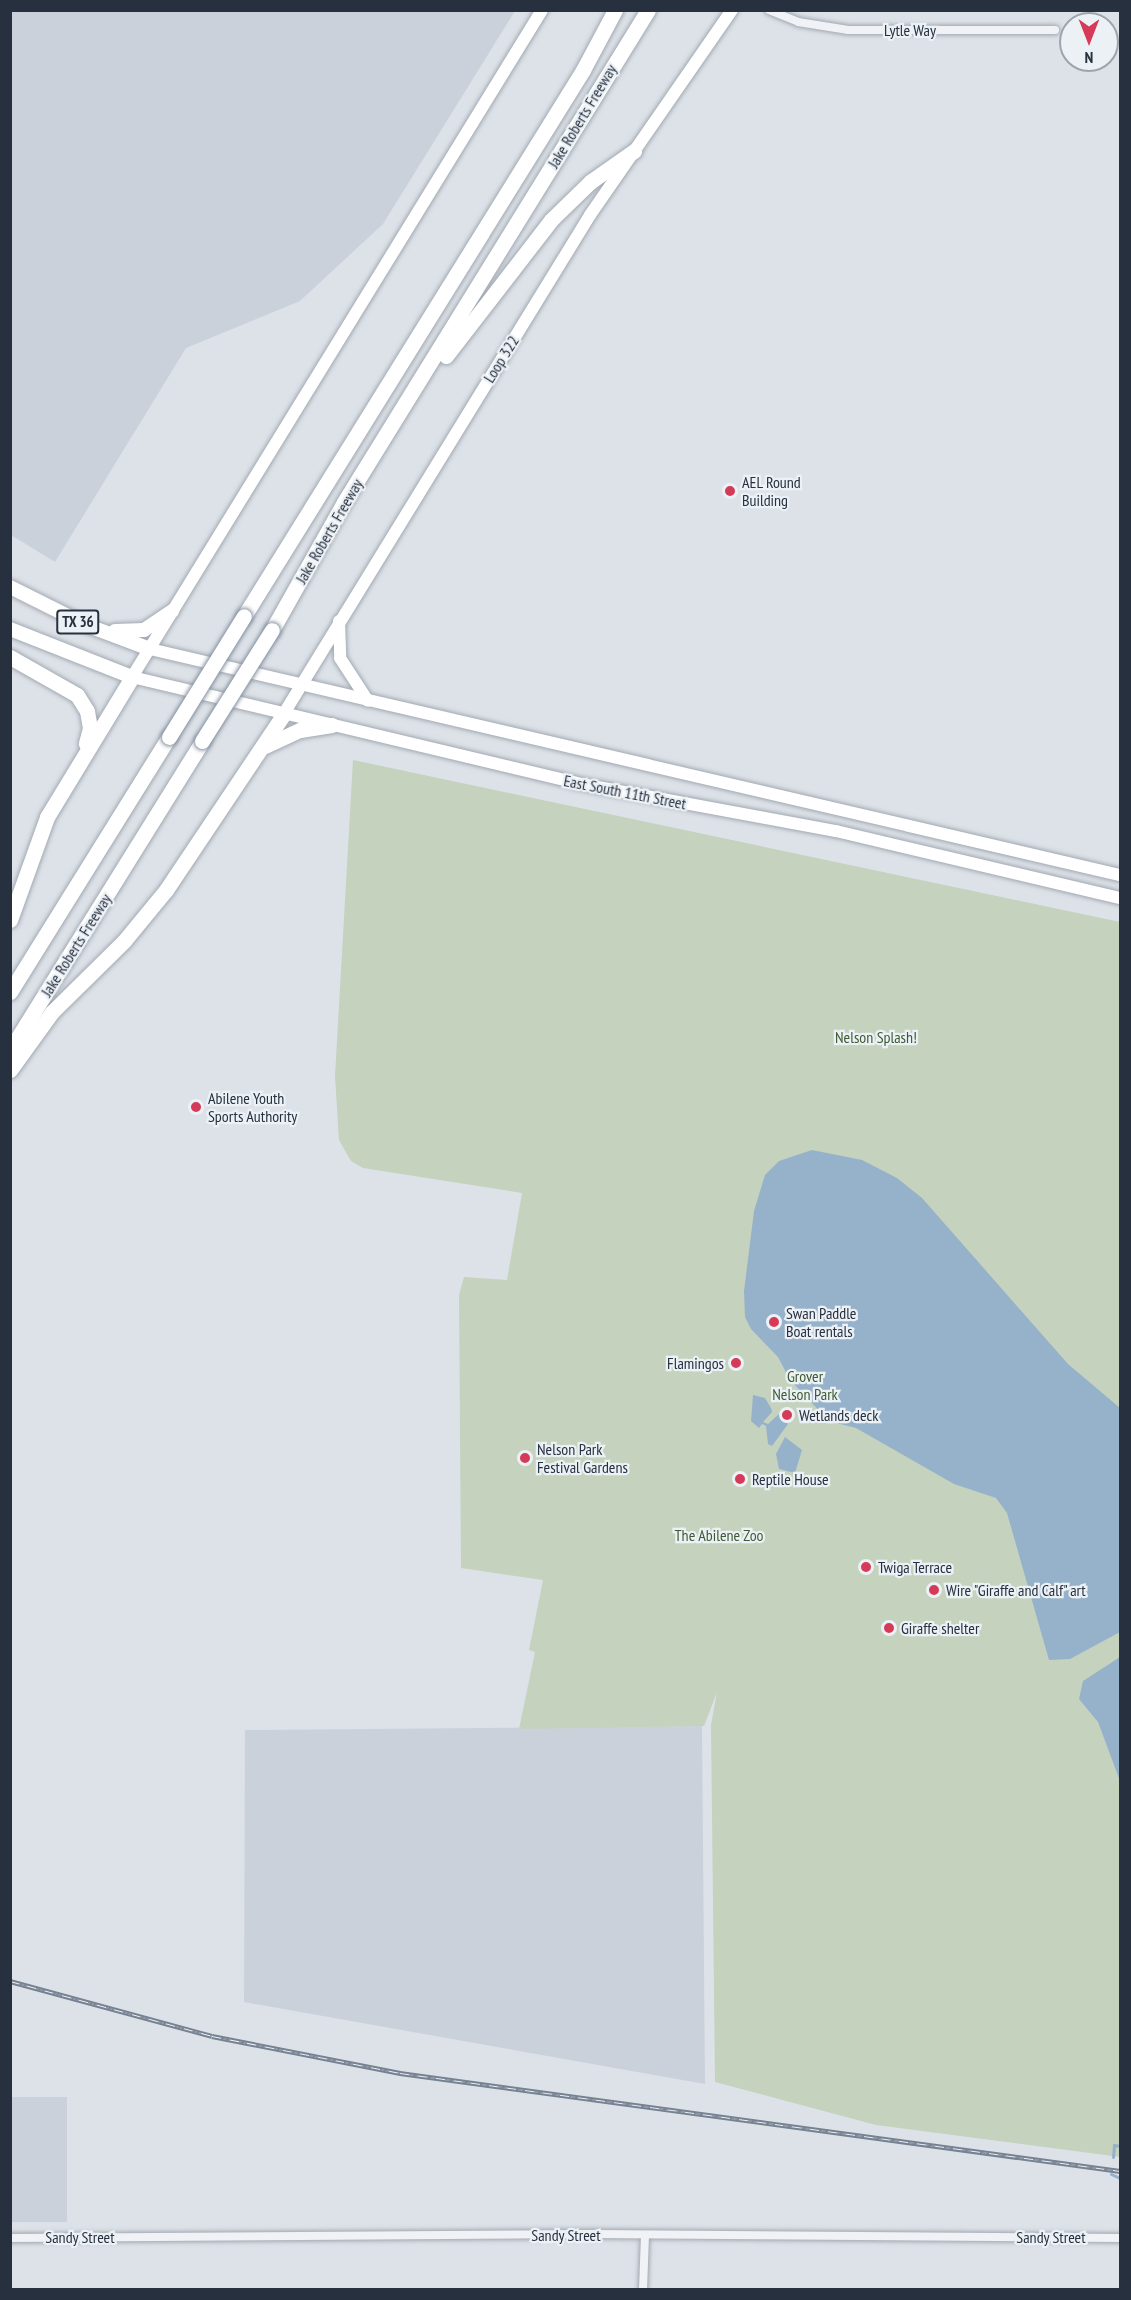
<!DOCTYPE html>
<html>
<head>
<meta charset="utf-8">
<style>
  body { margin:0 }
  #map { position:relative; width:1131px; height:2300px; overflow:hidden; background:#dde2e8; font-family:"PT Sans Narrow",sans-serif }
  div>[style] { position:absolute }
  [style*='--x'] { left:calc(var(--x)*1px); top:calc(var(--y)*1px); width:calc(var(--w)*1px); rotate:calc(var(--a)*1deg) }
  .built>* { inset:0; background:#cbd1da; transform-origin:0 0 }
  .green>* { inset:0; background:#c4d2be }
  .water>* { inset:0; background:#96b2ca }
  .stream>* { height:3px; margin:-1.5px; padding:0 1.5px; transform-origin:1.5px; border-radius:1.5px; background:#96b2ca }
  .roads { filter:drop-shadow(0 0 2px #a2a9b2) drop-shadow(0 0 2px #a2a9b2) }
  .street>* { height:8px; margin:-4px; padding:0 4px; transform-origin:4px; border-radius:4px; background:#f0f2f6 }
  .secondary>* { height:12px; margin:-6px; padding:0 6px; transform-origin:6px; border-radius:6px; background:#fff }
  .primary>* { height:14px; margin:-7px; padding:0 7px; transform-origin:7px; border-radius:7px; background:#fff }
  .highway>* { height:15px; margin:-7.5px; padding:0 7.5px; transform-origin:7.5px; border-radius:7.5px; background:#fff }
  .rail>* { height:5px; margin-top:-2.5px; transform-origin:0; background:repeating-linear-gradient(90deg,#ecf1f5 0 9px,#768292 0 18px); box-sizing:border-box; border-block:2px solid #768292 }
  .bridges { filter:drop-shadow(0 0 2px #84909f) drop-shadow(0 0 2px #84909f) }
  .highway-bridge>* { height:15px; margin:-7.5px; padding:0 7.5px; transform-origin:7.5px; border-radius:7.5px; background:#fff }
  .dots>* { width:16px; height:16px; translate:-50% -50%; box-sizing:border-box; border:3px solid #ecf1f5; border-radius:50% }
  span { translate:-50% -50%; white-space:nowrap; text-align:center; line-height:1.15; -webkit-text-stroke:4.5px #ecf1f5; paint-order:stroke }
  .shield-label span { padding:2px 4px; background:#ecf1f5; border:2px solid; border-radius:4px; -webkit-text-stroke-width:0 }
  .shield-label { font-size:15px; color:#26303f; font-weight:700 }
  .street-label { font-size:16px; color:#26303f }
  .poi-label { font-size:16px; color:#26303f }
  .left { translate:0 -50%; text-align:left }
  .right { translate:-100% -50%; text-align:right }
  .park-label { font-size:16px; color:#3c5b32 }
  .frame { position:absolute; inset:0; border:12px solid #26303f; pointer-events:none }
  .north { position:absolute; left:1059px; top:12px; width:60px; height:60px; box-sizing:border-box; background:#ecf1f5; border:2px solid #9da4ac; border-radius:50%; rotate:180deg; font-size:16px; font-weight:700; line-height:24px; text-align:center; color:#26303f }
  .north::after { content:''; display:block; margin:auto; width:21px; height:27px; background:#d53a59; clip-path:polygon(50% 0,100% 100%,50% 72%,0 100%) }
</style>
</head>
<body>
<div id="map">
  <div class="built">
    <i style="clip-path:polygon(10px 11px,515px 11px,383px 224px,300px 301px,186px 348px,55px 562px,11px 535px)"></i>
    <i style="clip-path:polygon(702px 1726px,705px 2084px,244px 2002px,245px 1730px)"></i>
    <i style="left:11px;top:2097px;width:56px;height:125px"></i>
  </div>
  <div class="green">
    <i style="clip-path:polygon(353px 760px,1120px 922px,1120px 2157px,876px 2125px,715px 2082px,711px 1725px,717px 1692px,704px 1726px,519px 1729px,535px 1652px,529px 1650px,543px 1580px,461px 1568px,459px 1295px,464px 1277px,507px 1280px,522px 1193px,363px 1168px,351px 1161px,339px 1140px,335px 1076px)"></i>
  </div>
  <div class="water">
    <i style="clip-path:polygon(812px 1150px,862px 1160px,897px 1178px,922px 1198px,1068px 1364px,1120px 1408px,1120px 1632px,1070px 1659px,1049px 1660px,1007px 1513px,996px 1498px,954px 1484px,856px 1428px,829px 1421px,790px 1380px,778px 1357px,751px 1329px,745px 1317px,744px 1291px,754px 1211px,765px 1175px,779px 1161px)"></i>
    <i style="clip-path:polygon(753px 1395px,765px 1398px,771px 1408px,772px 1412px,763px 1422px,768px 1424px,779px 1414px,788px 1424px,772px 1446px,768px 1444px,766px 1426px,762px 1424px,759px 1428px,751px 1421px)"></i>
    <i style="clip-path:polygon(785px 1437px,802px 1450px,795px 1473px,779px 1469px,776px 1454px)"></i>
    <i style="clip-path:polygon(1120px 1657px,1120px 1781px,1098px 1722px,1079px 1699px,1083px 1681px)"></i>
  </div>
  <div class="stream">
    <i style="--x:1113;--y:2157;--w:12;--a:-85"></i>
    <i style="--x:1114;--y:2145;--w:6;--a:9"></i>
    <i style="--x:1111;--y:2174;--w:10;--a:24"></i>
  </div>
  <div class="roads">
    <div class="street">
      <i style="--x:769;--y:10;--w:31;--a:22"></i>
      <i style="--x:798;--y:22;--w:51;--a:9.1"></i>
      <i style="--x:848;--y:30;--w:207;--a:0"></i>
      <i style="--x:10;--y:2238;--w:584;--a:-0.39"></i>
      <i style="--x:594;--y:2234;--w:526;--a:0.44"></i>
      <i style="--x:643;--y:2290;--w:54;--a:-87.9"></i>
    </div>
    <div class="secondary">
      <i style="--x:542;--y:10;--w:783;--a:121.58"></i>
      <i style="--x:132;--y:677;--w:456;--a:13.4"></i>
      <i style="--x:576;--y:783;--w:264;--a:10.5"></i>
      <i style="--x:836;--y:831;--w:292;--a:13.3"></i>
      <i style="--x:339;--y:621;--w:37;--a:88"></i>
      <i style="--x:340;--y:658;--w:51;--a:56.9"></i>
      <i style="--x:150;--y:649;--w:996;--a:13.12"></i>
      <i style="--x:283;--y:715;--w:587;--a:-58.45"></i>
      <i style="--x:590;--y:215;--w:249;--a:-55.3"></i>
    </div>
    <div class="primary">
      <i style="--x:10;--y:587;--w:85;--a:26.6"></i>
      <i style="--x:86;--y:625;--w:68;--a:20.6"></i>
      <i style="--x:10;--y:629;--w:131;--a:21.5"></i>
      <i style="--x:115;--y:631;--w:29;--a:-2"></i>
      <i style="--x:144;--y:630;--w:34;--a:-34"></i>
    </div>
    <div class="highway">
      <i style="--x:446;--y:356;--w:172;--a:-52.3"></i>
      <i style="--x:551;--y:220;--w:54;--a:-44.3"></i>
      <i style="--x:590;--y:182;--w:54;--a:-35.2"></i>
      <i style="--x:244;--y:616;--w:643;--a:-58.16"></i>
      <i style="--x:583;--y:70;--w:68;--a:-61.9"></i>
      <i style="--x:272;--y:630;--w:147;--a:-60.6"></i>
      <i style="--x:344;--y:502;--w:578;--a:-58.29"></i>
      <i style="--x:10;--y:657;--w:77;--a:29.6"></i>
      <i style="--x:77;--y:695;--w:19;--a:58"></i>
      <i style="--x:87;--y:711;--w:17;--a:80"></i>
      <i style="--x:90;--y:728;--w:16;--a:105"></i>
      <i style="--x:265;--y:746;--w:38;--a:-25"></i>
      <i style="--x:300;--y:730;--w:32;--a:-9"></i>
      <i style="--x:10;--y:920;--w:109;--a:-70.2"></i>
      <i style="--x:47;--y:817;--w:164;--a:-58.7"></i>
      <i style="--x:10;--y:992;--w:301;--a:-58.1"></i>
      <i style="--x:10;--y:1050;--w:364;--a:-58.1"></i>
      <i style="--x:10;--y:1070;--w:72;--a:-54.1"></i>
      <i style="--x:52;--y:1012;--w:101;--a:-44.6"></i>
      <i style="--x:124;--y:941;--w:66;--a:-50.5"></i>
      <i style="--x:166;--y:890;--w:211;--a:-56.2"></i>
    </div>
  </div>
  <div class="rail">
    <i style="--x:10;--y:1981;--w:209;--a:15.2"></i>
    <i style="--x:212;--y:2036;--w:192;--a:11.1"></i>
    <i style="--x:400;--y:2073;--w:727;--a:7.75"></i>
  </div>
  <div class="bridges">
    <div class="highway-bridge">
      <i style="--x:169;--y:737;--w:142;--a:-58.2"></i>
      <i style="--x:202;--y:741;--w:131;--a:-57.8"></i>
    </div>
  </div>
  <div class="dots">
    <i style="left:730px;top:491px;background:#d53a59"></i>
    <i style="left:196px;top:1107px;background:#d53a59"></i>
    <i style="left:774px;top:1322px;background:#d53a59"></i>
    <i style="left:736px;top:1363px;background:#d53a59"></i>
    <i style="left:787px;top:1415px;background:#d53a59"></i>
    <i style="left:525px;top:1458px;background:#d53a59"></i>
    <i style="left:740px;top:1479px;background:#d53a59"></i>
    <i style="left:866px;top:1567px;background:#d53a59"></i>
    <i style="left:934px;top:1590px;background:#d53a59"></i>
    <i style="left:889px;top:1628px;background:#d53a59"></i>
  </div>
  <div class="shield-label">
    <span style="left:78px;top:622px">TX 36</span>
  </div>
  <div class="street-label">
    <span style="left:910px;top:30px">Lytle Way</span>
    <span style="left:582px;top:116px;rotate:-59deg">Jake Roberts Freeway</span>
    <span style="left:501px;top:359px;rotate:-58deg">Loop 322</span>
    <span style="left:329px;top:531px;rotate:-60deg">Jake Roberts Freeway</span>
    <span style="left:625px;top:792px;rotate:11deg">East South 11th Street</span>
    <span style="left:76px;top:945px;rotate:-58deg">Jake Roberts Freeway</span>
    <span style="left:566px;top:2235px">Sandy Street</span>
    <span style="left:80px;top:2237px">Sandy Street</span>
    <span style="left:1051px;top:2237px">Sandy Street</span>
  </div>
  <div class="poi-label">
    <span class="left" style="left:742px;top:491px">AEL Round<br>Building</span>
    <span class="left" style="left:208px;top:1107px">Abilene Youth<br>Sports Authority</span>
    <span class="left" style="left:786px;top:1322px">Swan Paddle<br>Boat rentals</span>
    <span class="right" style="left:724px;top:1363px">Flamingos</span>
    <span class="left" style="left:799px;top:1415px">Wetlands deck</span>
    <span class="left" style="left:537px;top:1458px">Nelson Park<br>Festival Gardens</span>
    <span class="left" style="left:752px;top:1479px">Reptile House</span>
    <span class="left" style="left:878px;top:1567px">Twiga Terrace</span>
    <span class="left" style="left:946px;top:1590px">Wire "Giraffe and Calf" art</span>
    <span class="left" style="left:901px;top:1628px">Giraffe shelter</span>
  </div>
  <div class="park-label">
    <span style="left:876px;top:1037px">Nelson Splash!</span>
    <span style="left:805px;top:1385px">Grover<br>Nelson Park</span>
    <span style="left:719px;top:1535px">The Abilene Zoo</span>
  </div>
  <div class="frame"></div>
  <div class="north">N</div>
</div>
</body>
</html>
